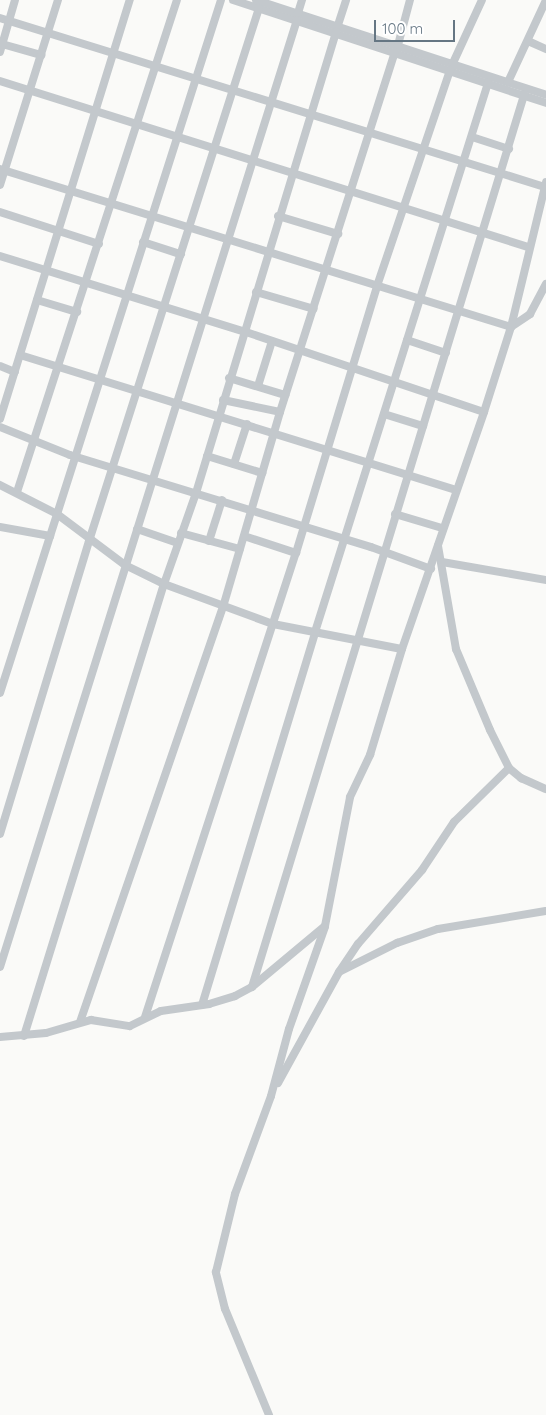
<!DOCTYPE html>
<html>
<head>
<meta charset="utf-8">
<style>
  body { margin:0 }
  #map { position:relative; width:546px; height:1415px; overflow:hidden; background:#fafaf8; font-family:Quicksand,sans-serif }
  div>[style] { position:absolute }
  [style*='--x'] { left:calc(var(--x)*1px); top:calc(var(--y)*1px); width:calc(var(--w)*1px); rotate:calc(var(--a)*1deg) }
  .minor>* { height:8px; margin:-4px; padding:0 4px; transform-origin:4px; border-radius:4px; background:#c3c8cc }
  span { translate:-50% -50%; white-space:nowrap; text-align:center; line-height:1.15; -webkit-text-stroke:5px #fff; paint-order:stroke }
  .scale { position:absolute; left:374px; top:20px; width:81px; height:22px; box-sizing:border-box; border:2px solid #657683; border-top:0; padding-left:6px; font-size:15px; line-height:18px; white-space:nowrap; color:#657683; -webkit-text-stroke:4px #fff; paint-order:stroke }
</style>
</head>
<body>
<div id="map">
  <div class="minor">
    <i style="--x:233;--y:0;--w:330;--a:18.2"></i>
    <i style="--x:256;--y:0;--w:305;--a:18.1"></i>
    <i style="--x:298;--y:13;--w:14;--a:-73"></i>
    <i style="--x:0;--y:18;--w:571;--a:17.23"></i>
    <i style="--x:338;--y:25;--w:26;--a:-72"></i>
    <i style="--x:528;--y:41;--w:20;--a:24"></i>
    <i style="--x:2;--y:44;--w:41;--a:15.8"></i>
    <i style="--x:398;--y:45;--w:47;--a:-75.1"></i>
    <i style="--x:0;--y:52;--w:54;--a:-73.9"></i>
    <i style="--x:453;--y:63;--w:69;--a:-65.3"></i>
    <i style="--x:0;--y:81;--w:553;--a:17.45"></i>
    <i style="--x:508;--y:82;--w:90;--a:-65.1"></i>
    <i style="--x:472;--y:137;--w:39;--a:18"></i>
    <i style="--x:0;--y:169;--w:535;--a:17.18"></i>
    <i style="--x:511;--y:327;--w:23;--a:-34"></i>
    <i style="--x:530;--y:314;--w:34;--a:-62"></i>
    <i style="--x:0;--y:185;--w:194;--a:-72.6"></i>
    <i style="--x:0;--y:212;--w:104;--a:17.9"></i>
    <i style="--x:278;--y:216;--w:63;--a:16.7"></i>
    <i style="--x:143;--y:242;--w:40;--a:18"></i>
    <i style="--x:0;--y:256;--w:254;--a:17.2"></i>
    <i style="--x:243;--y:331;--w:254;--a:18.6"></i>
    <i style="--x:256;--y:292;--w:60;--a:16.3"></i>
    <i style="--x:37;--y:300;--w:42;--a:16.7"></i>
    <i style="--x:407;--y:340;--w:41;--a:18.4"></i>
    <i style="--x:20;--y:355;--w:456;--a:17.2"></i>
    <i style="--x:0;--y:366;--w:16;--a:22"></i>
    <i style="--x:229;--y:378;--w:59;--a:16.9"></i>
    <i style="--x:258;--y:386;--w:47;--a:-72.7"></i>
    <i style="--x:223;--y:400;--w:58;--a:11.9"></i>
    <i style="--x:384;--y:414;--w:41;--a:17.1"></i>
    <i style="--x:0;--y:419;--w:439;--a:-72.8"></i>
    <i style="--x:0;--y:427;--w:75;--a:21.8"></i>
    <i style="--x:70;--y:455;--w:315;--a:17"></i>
    <i style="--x:371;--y:547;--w:64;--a:20.1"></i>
    <i style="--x:207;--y:456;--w:58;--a:17.2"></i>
    <i style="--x:234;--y:464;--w:42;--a:-72"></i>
    <i style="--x:0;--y:485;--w:64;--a:27"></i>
    <i style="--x:57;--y:514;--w:85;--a:36.9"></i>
    <i style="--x:125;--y:565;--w:43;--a:26"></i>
    <i style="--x:164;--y:584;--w:116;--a:20.2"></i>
    <i style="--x:273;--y:624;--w:131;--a:11"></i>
    <i style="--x:17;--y:492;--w:517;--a:-71.99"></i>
    <i style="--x:395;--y:514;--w:49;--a:16.6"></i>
    <i style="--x:0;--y:527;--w:51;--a:10.2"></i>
    <i style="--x:137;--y:529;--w:43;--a:18.9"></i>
    <i style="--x:181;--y:533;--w:61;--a:15.2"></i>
    <i style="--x:244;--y:536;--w:55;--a:18.1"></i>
    <i style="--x:209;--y:541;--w:43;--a:-72.4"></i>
    <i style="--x:438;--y:546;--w:105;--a:80.1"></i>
    <i style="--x:456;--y:649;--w:88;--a:67.2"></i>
    <i style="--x:490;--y:730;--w:42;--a:63.4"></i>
    <i style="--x:509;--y:768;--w:16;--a:40"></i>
    <i style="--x:521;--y:778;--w:27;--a:24"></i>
    <i style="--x:442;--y:562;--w:106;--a:9.8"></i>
    <i style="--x:0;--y:693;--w:727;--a:-72.31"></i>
    <i style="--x:0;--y:834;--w:306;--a:-73.1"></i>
    <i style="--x:89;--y:541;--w:559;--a:-72.31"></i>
    <i style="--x:0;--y:967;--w:992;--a:-72.59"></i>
    <i style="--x:341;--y:971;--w:63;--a:-26.6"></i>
    <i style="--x:397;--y:943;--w:43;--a:-18.9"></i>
    <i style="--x:438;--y:929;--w:109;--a:-9.5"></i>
    <i style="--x:252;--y:987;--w:933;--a:-73.04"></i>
    <i style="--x:202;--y:1005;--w:390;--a:-73.1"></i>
    <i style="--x:315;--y:632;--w:576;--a:-72.51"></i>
    <i style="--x:145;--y:1017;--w:488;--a:-72"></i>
    <i style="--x:296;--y:553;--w:279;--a:-73.1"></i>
    <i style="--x:377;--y:286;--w:228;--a:-71.3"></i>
    <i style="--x:80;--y:1022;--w:439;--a:-71"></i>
    <i style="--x:223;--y:607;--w:203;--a:-73.7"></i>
    <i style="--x:280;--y:412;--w:378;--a:-72.3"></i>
    <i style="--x:24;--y:1036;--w:473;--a:-72.8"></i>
    <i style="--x:164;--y:584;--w:96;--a:-70.6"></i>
    <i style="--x:196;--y:493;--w:482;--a:-73.1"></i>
    <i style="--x:0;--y:1037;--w:46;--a:-5"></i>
    <i style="--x:46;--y:1033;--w:47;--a:-16.1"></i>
    <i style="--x:91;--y:1020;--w:39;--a:9"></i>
    <i style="--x:130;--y:1026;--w:34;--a:-26"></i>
    <i style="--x:161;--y:1011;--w:49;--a:-8.3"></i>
    <i style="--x:209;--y:1004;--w:27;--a:-17"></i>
    <i style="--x:235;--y:996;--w:19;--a:-28"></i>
    <i style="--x:252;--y:987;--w:95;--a:-39.9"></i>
    <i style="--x:325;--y:926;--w:131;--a:-79"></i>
    <i style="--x:350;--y:797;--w:47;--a:-64.5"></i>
    <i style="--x:370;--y:755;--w:111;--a:-73.2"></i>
    <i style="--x:402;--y:649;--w:251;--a:-70.9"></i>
    <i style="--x:484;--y:412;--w:89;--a:-72.4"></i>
    <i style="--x:511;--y:327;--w:149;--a:-76.4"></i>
    <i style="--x:278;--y:1083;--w:127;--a:-61.2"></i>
    <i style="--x:339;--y:972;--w:34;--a:-56"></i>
    <i style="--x:358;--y:944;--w:98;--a:-49.1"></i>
    <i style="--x:422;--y:870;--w:58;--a:-56.3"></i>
    <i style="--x:454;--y:822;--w:77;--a:-44.5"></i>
    <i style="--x:269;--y:1415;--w:115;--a:-112.5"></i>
    <i style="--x:225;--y:1309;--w:38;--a:-104"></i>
    <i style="--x:216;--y:1272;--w:80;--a:-76.3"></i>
    <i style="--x:235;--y:1194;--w:104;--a:-69.8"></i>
    <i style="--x:271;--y:1096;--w:69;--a:-75"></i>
    <i style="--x:289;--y:1029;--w:108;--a:-70.6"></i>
  </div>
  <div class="scale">100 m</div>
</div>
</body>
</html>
